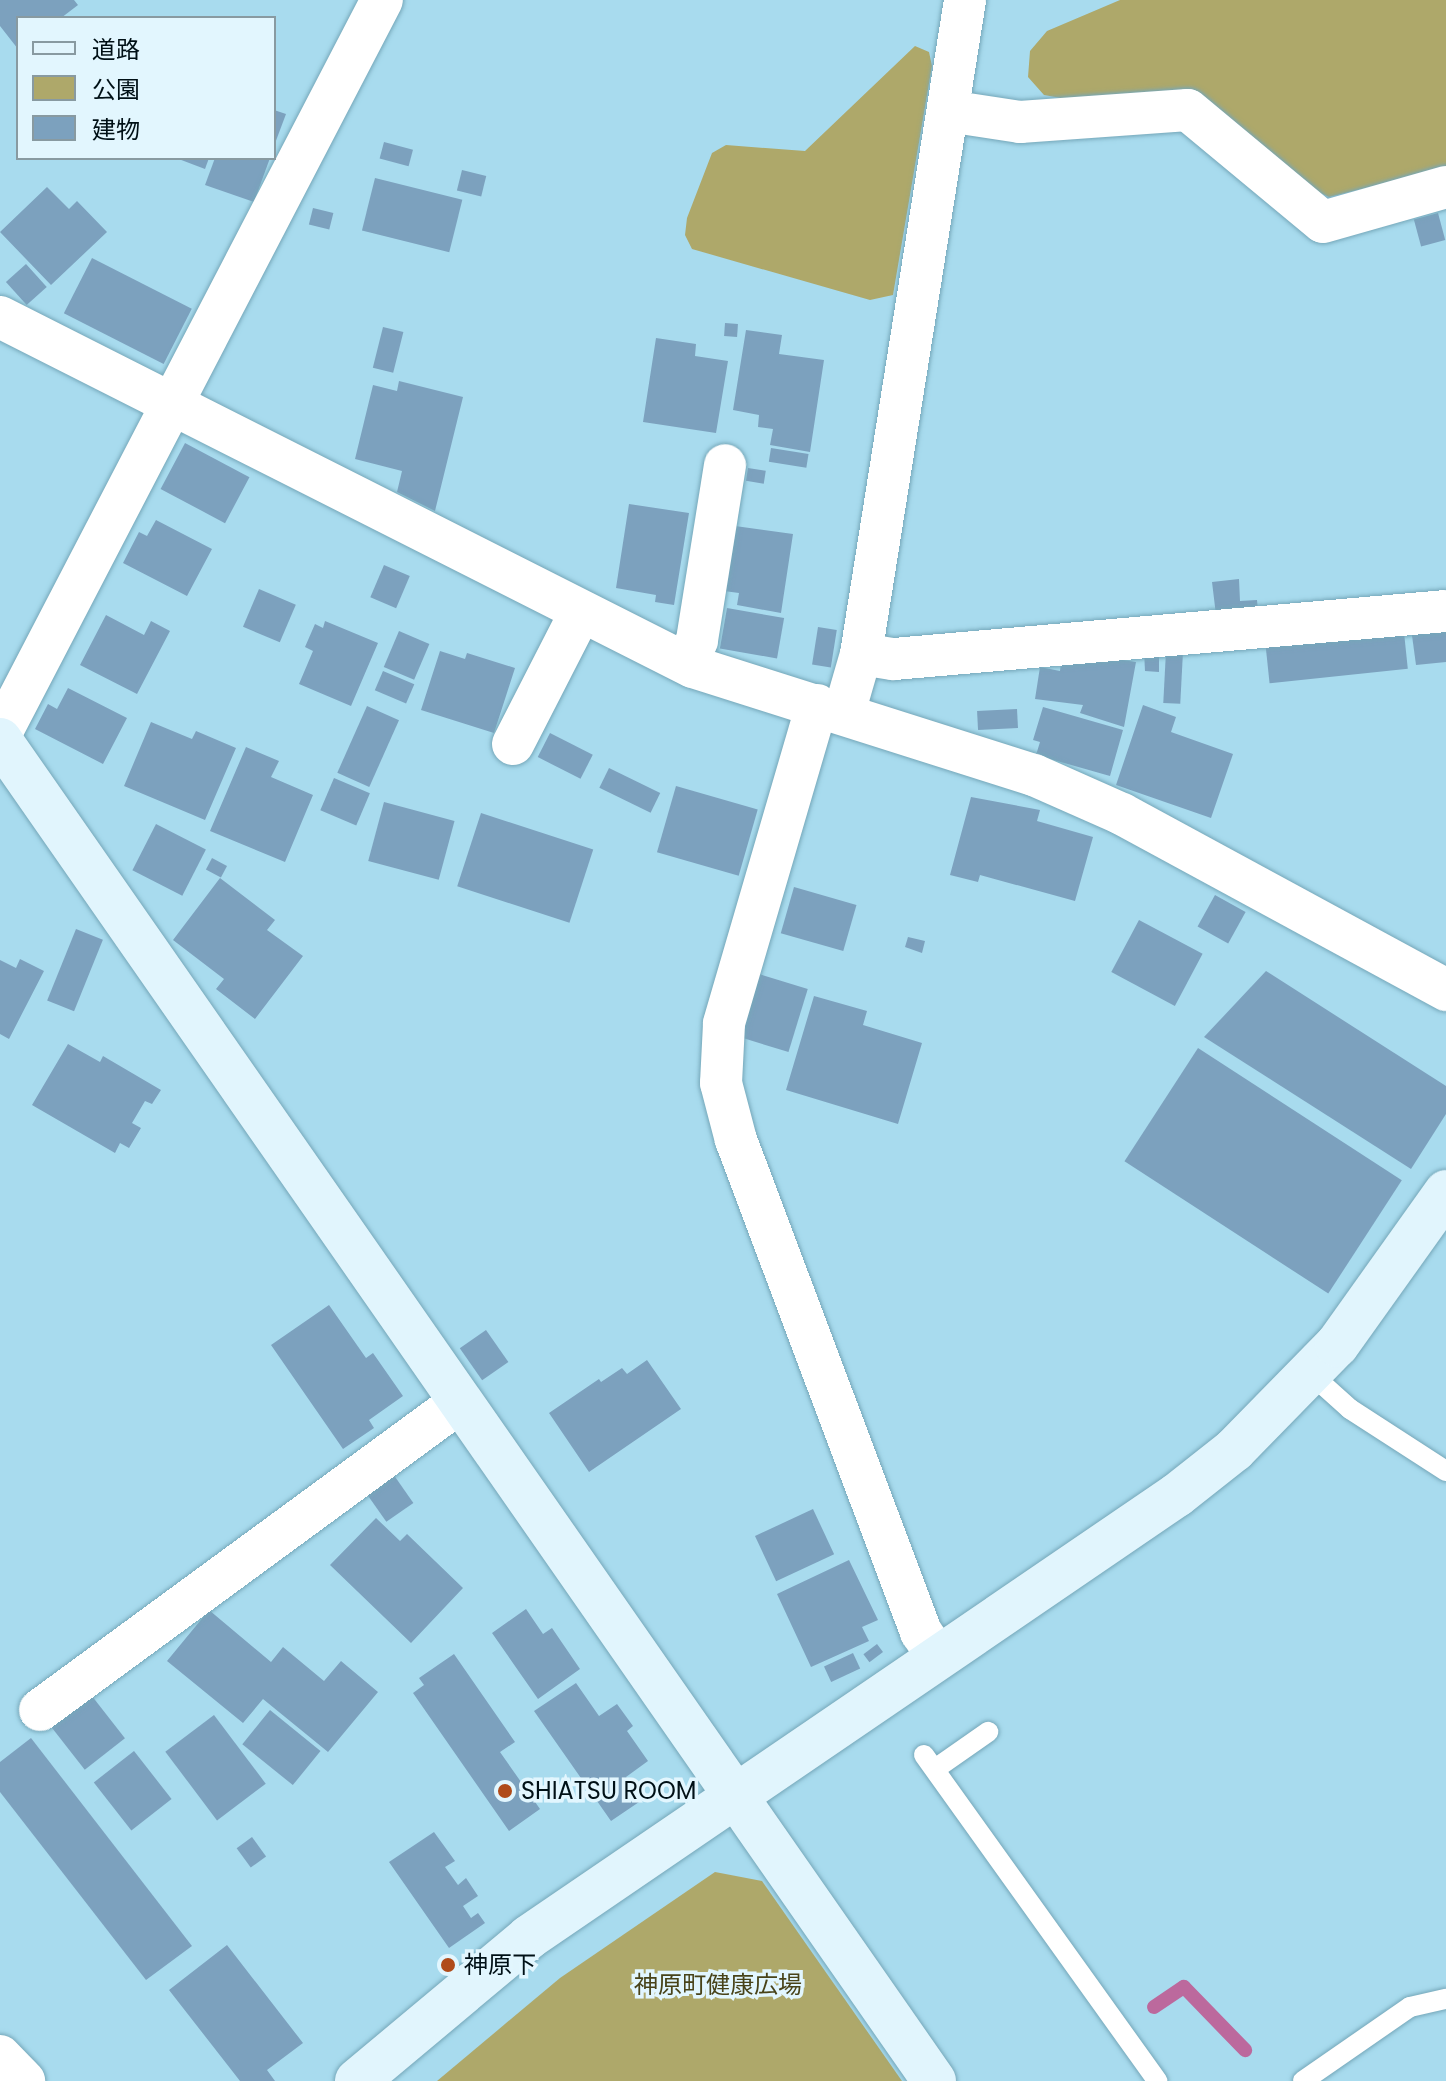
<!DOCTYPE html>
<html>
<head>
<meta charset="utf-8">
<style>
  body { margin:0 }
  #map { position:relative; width:1446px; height:2081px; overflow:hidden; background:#a8dbee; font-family:Poppins,"Noto Sans JP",sans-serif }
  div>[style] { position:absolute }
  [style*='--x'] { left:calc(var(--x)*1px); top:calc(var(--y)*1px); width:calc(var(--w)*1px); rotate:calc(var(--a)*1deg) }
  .green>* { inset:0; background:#aea86a }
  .stream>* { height:14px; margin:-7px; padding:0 7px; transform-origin:7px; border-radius:7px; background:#bc699d }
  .building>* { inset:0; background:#7ca1be; transform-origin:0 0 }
  .roads { filter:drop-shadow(0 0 2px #75a7b9) drop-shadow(0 0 2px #75a7b9) }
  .lane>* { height:20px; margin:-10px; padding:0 10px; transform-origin:10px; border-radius:10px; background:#fff }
  .street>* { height:42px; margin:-21px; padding:0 21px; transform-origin:21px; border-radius:21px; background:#fff }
  .secondary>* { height:44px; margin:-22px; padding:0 22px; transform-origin:22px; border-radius:22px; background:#e1f5fd }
  .dots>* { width:22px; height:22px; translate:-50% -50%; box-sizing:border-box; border:4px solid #e2f6fe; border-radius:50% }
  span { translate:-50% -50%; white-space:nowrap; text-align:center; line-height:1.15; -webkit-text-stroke:7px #e2f6fe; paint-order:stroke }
  .poi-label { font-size:24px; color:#001016 }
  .left { translate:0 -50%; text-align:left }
  .park-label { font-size:24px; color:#484319 }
  .legend { position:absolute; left:16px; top:16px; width:260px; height:144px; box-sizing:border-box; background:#e2f6fe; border:2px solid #889aa1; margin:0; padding:10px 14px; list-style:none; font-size:24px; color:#001016 }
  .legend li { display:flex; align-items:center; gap:16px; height:40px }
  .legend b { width:40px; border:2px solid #889aa1 }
</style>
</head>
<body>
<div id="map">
  <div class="green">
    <i style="clip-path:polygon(1120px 0,1446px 0,1446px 168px,1329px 197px,1310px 188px,1204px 100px,1072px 100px,1044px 95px,1028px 77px,1030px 51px,1047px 31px)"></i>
    <i style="clip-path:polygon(915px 46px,929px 52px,932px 66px,893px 295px,870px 300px,692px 249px,685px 235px,687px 218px,712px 153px,726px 145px,805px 151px)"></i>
    <i style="clip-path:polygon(715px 1872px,762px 1881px,902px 2081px,437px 2081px,560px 1978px)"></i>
  </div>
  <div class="stream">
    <i style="--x:1154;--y:2007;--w:36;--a:-34"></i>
    <i style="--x:1184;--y:1987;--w:88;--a:45.9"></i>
  </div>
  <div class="building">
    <i style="clip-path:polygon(0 0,74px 0,78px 5px,61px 18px,18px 18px,18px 49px,0 26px)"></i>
    <i style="clip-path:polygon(274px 110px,286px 114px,274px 146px)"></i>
    <i style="left:384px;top:142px;width:30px;height:17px;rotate:15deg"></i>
    <i style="clip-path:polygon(176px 158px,209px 158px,205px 169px)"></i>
    <i style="clip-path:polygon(215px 158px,270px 158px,254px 202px,205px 185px)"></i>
    <i style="left:462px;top:170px;width:25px;height:21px;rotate:14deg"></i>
    <i style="left:375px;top:178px;width:90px;height:54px;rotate:14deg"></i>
    <i style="clip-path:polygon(47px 187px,69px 209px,77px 201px,107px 232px,51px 285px,0 232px)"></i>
    <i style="left:313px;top:208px;width:21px;height:17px;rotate:14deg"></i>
    <i style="left:1438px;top:213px;width:28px;height:25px;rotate:75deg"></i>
    <i style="left:92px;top:258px;width:112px;height:62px;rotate:27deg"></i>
    <i style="left:26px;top:264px;width:31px;height:27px;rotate:48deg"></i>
    <i style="left:725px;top:323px;width:13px;height:13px;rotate:4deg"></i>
    <i style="left:383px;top:327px;width:21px;height:42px;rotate:14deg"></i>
    <i style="clip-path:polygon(746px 330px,782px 335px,779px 354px,824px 360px,810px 452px,770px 445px,773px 429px,758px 427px,759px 415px,733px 410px)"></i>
    <i style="clip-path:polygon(656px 338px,696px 344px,695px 356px,728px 361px,716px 433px,643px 422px)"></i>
    <i style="clip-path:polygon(399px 381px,463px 397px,435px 511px,397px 492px,402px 471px,355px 459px,373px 385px,397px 391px)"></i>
    <i style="left:185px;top:443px;width:73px;height:52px;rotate:28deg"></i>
    <i style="left:771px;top:448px;width:38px;height:14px;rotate:9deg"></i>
    <i style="left:748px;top:468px;width:18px;height:13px;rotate:9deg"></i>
    <i style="clip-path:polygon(629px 504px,689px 513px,674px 605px,655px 602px,656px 595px,616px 588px)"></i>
    <i style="clip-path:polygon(156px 520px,212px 549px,187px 596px,123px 563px,139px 532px,147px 536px)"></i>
    <i style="clip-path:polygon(735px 526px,793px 534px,781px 613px,737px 605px,739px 593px,724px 591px)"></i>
    <i style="left:384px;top:565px;width:28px;height:35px;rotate:23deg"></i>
    <i style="clip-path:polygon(1239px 579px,1240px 601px,1257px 600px,1258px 611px,1216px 615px,1212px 582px)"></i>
    <i style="left:259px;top:589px;width:40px;height:41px;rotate:23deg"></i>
    <i style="left:727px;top:608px;width:58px;height:41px;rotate:10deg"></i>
    <i style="clip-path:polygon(106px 615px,144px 635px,151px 621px,170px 631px,137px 694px,80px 665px)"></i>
    <i style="clip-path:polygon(325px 621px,378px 643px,351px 706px,299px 684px,313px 651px,305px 647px,315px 624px,323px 628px)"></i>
    <i style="left:1403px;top:623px;width:46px;height:139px;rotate:84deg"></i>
    <i style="clip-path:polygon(1446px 624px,1446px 662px,1416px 665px,1411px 628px)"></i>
    <i style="left:818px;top:627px;width:19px;height:38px;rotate:9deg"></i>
    <i style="left:399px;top:631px;width:33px;height:39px;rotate:23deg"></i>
    <i style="clip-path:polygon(1159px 650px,1159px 672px,1145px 671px,1144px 651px)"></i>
    <i style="clip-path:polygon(440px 651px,465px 659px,467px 653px,515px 668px,494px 733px,421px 710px)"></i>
    <i style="clip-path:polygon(1062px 651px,1136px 662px,1124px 727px,1080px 713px,1083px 705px,1035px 699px,1040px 667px,1060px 671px)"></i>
    <i style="left:1166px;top:651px;width:17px;height:52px;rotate:3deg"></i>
    <i style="left:383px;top:671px;width:34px;height:21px;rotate:23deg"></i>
    <i style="clip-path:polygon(68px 688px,127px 718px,103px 764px,35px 729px,48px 704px,57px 709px)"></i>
    <i style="clip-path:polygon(1143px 705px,1176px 717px,1171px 732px,1233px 754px,1211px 818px,1116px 785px)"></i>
    <i style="left:367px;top:706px;width:35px;height:73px;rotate:24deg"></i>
    <i style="clip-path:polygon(1043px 707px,1123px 730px,1110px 776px,1036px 755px,1040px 742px,1033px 740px)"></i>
    <i style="left:1017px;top:709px;width:19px;height:40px;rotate:87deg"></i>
    <i style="clip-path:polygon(151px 722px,192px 739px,196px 731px,236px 748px,205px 820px,124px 786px)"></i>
    <i style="left:550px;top:733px;width:48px;height:27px;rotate:27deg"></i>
    <i style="clip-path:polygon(246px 747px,279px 761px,271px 777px,313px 795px,285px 862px,210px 831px)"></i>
    <i style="left:609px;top:768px;width:57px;height:22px;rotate:26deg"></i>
    <i style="left:334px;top:778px;width:39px;height:35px;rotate:23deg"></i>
    <i style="left:676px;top:786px;width:85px;height:69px;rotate:16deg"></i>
    <i style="clip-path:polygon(971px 797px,1040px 810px,1037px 821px,1093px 837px,1075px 901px,980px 875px,978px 882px,950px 875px)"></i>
    <i style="left:384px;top:802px;width:73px;height:61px;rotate:15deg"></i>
    <i style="left:481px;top:813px;width:118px;height:77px;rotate:18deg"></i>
    <i style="left:156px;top:824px;width:56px;height:52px;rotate:27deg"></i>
    <i style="left:212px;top:858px;width:17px;height:13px;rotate:28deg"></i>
    <i style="clip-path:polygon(220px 878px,275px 920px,267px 930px,303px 956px,255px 1019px,216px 989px,224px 979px,173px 940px)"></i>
    <i style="left:794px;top:887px;width:65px;height:48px;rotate:16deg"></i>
    <i style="left:1215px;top:895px;width:35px;height:36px;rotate:29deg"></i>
    <i style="left:1139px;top:920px;width:72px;height:59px;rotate:28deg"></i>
    <i style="left:76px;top:929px;width:29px;height:77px;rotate:22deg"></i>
    <i style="clip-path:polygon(908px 937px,925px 941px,922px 953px,905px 947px)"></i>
    <i style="clip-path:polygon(20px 959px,44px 971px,9px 1039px,0 1034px,0 960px,16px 968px)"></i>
    <i style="clip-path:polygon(1266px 971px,1446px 1086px,1446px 1114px,1411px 1169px,1204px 1037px)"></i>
    <i style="left:759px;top:974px;width:51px;height:66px;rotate:17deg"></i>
    <i style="clip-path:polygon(814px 996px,867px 1011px,863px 1025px,922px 1043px,898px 1124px,786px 1090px)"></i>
    <i style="clip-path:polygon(68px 1044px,100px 1062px,103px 1056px,161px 1090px,152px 1104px,145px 1101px,132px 1123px,141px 1128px,129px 1148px,120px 1143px,115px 1153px,32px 1105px)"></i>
    <i style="left:1198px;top:1048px;width:243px;height:135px;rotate:33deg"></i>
    <i style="clip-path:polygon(329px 1305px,366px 1358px,373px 1353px,403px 1396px,369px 1420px,374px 1428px,343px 1449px,271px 1345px)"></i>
    <i style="left:486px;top:1330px;width:39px;height:32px;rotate:55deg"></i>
    <i style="clip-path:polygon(647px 1360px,681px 1409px,589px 1472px,549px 1413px,599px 1379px,601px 1382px,622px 1368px,627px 1374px)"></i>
    <i style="left:391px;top:1471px;width:39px;height:33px;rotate:55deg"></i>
    <i style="left:813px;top:1509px;width:50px;height:64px;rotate:65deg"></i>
    <i style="clip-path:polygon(376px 1518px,400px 1541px,407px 1534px,463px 1588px,411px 1643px,330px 1565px)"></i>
    <i style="clip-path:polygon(849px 1560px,878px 1620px,862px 1627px,869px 1641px,811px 1667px,777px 1594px)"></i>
    <i style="clip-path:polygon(526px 1609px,543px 1634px,552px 1628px,580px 1669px,538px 1699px,492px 1633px)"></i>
    <i style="clip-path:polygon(209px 1610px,271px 1662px,283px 1647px,324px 1681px,341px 1661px,378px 1692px,328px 1752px,263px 1699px,243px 1723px,167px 1661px)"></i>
    <i style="left:877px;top:1644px;width:10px;height:17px;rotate:53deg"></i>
    <i style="left:853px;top:1653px;width:17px;height:32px;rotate:65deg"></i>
    <i style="clip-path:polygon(454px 1654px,515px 1742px,500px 1752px,540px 1809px,509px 1831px,413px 1693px,424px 1685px,419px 1678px)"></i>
    <i style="clip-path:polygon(576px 1683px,599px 1716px,617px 1704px,633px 1726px,627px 1731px,648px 1761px,626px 1777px,642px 1800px,611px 1821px,534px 1711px)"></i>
    <i style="left:88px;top:1691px;width:60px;height:51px;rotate:52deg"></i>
    <i style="left:270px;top:1710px;width:65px;height:44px;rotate:39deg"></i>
    <i style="left:214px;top:1715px;width:86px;height:61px;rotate:53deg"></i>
    <i style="clip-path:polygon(31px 1738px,192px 1946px,146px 1980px,0 1792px,0 1762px)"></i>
    <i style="left:134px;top:1751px;width:61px;height:51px;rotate:52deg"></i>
    <i style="clip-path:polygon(434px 1832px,455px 1861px,445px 1867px,458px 1885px,466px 1878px,478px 1896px,463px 1906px,471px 1918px,478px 1913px,485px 1923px,449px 1948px,389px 1862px)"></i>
    <i style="left:252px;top:1837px;width:24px;height:19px;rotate:54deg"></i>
    <i style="clip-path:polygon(227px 1945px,303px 2043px,267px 2070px,275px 2081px,240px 2081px,169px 1990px)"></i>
  </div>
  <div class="roads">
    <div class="lane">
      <i style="--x:1311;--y:1374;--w:52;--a:41.9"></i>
      <i style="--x:1350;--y:1409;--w:114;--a:32.9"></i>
      <i style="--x:924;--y:1755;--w:401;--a:54.4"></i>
      <i style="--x:935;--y:1769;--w:65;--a:-34.9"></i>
      <i style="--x:1303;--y:2081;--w:130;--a:-34.7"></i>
      <i style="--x:1410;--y:2007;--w:37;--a:-13"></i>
    </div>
    <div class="street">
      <i style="--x:948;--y:111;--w:73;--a:8.7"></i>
      <i style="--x:1020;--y:122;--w:168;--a:-4.1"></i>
      <i style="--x:1188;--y:110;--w:175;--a:39.7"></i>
      <i style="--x:1323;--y:222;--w:128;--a:-15.9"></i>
      <i style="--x:0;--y:317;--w:776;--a:26.8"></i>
      <i style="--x:693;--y:667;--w:358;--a:17.6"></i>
      <i style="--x:1034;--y:775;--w:96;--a:23.9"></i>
      <i style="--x:1122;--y:814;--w:369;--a:28.5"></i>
      <i style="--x:861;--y:654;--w:33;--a:9"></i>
      <i style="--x:894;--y:659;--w:554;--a:-4.97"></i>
      <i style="--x:686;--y:663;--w:25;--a:-64"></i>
      <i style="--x:697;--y:640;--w:177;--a:-80.9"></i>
      <i style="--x:817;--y:705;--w:332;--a:106.3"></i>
      <i style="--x:724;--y:1024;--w:59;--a:92.9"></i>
      <i style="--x:721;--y:1083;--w:59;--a:75.3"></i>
      <i style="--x:736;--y:1140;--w:526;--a:69.39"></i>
      <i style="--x:921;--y:1632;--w:30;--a:56"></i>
      <i style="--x:844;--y:713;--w:61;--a:-73.9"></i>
      <i style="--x:861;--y:654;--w:662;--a:-80.96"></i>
      <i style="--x:0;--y:735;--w:828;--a:-62.54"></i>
      <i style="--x:513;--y:744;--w:149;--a:-62.9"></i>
      <i style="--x:40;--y:1710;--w:521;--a:-36.25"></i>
      <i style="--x:0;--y:2056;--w:35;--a:46"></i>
    </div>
    <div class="secondary">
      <i style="--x:0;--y:740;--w:1634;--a:55.14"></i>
      <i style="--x:357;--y:2081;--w:224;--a:-39.9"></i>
      <i style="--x:529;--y:1937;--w:784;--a:-34.3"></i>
      <i style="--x:1177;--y:1495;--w:73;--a:-38.3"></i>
      <i style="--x:1234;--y:1450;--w:147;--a:-45.6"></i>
      <i style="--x:1337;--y:1345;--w:188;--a:-54.5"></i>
    </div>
  </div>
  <div class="dots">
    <i style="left:505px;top:1791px;background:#b04b1a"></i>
    <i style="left:448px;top:1965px;background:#b04b1a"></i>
  </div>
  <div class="poi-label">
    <span class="left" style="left:521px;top:1791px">SHIATSU ROOM</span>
    <span class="left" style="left:464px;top:1965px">神原下</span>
  </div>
  <div class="park-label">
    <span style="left:718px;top:1985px">神原町健康広場</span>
  </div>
  <ul class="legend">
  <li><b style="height:10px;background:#e1f5fd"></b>道路</li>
  <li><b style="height:22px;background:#aea86a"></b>公園</li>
  <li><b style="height:22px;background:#7ca1be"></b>建物</li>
  </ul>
</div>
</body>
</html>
